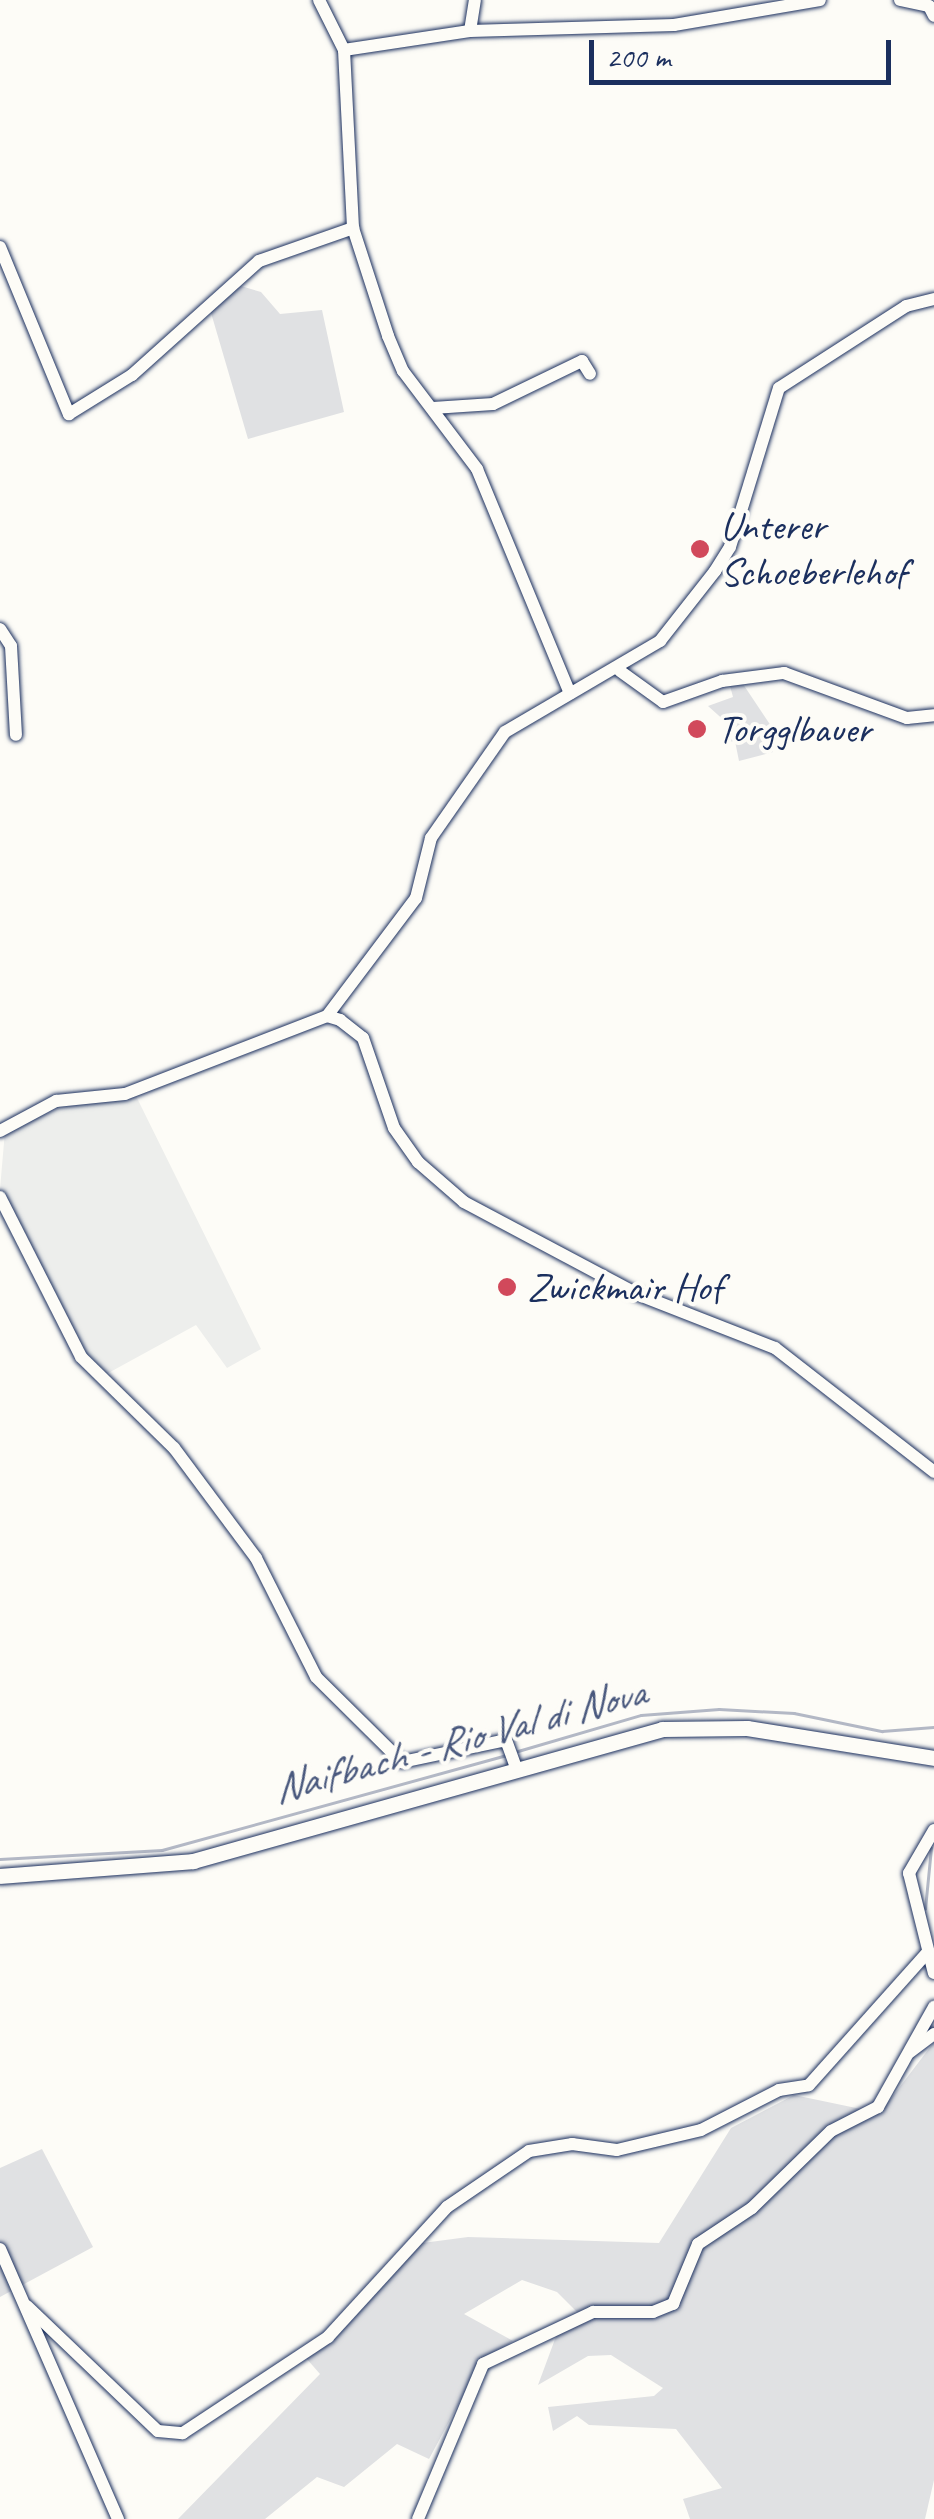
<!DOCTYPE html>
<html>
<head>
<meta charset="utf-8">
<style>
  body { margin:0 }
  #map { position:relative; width:934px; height:2519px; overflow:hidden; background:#fdfcf7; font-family:Caveat,sans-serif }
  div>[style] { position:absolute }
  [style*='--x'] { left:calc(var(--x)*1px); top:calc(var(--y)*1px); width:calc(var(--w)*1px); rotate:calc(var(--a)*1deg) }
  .built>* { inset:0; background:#edeeec }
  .green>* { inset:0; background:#e0e1e3 }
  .stream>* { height:2.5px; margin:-1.25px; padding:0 1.25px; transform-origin:1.25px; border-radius:1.25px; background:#b3b8c5 }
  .roads { filter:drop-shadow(0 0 2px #1b2f5e) drop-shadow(0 0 2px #1b2f5e) }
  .minor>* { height:12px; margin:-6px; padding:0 6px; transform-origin:6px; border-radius:6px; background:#fdfcf7 }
  .major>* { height:15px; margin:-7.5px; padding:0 7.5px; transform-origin:7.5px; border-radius:7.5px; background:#fdfcf7 }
  .dots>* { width:28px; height:28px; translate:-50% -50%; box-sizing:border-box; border:5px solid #fdfcf7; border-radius:50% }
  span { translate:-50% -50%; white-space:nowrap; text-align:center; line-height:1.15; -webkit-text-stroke:8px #fdfcf7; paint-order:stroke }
  .poi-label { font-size:40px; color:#1b2f5e }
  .left { translate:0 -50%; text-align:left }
  .water-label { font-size:42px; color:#49587d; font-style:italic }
  .scale { position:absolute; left:589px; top:40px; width:302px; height:45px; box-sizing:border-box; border:5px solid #1b2f5e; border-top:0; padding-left:12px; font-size:30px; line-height:35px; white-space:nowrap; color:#1b2f5e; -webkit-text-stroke:8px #fdfcf7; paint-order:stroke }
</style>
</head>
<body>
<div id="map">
  <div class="built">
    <i style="clip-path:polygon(136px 1096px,261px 1349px,227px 1368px,196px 1325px,101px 1377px,23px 1249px,0 1189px,5px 1131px,63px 1107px)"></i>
  </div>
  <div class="green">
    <i style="clip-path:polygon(241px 286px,261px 292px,280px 314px,322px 310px,344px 412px,248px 439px,209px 306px)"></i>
    <i style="clip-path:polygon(729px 682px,743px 684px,771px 726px,773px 752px,739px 761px,735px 741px,726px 742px,727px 723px,708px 706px,733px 697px)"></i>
    <i style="clip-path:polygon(934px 2042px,934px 2480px,925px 2519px,690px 2519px,683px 2499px,722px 2488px,676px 2429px,589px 2425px,577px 2416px,553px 2431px,548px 2407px,654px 2396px,663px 2388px,611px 2355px,588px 2356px,538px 2385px,558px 2331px,587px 2322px,557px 2292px,522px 2280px,464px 2314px,513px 2341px,481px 2362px,429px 2459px,397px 2444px,344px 2487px,317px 2477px,265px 2519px,178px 2519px,320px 2374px,306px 2358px,415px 2244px,468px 2237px,659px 2243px,731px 2128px,794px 2095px,880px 2113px)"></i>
    <i style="clip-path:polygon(42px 2149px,93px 2247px,0 2297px,0 2168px)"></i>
  </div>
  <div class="stream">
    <i style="--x:518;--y:1751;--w:128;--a:-16.3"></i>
    <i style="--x:641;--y:1715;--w:78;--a:-4.4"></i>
    <i style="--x:719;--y:1709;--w:75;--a:3.1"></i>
    <i style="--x:794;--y:1713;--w:90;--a:11.6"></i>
    <i style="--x:882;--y:1731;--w:52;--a:-4.4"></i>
    <i style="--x:0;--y:1859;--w:162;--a:-3.2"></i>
    <i style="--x:162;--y:1850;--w:357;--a:-15.4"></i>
    <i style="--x:925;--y:1909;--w:61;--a:-84.4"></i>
  </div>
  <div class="roads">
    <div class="minor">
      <i style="--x:319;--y:0;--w:56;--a:63.4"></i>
      <i style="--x:344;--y:50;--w:178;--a:87.1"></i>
      <i style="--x:353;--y:228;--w:114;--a:72"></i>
      <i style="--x:388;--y:336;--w:38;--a:67"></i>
      <i style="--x:403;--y:371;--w:123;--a:52.9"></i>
      <i style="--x:477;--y:469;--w:243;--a:67.5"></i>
      <i style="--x:900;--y:0;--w:30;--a:12"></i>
      <i style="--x:929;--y:6;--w:11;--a:63"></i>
      <i style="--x:470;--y:31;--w:204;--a:-1.7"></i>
      <i style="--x:674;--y:25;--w:148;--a:-9.7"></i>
      <i style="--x:344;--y:50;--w:127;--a:-8.6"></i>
      <i style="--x:470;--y:31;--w:31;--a:-81"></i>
      <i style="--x:0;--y:247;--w:181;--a:67.6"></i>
      <i style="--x:69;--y:414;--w:74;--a:-31.8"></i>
      <i style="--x:132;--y:375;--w:171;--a:-41.9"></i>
      <i style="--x:259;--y:261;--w:100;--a:-19.3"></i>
      <i style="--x:433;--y:408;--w:60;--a:-3.8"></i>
      <i style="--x:493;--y:404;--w:99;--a:-25.8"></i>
      <i style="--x:582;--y:361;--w:15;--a:58"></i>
      <i style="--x:0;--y:629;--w:20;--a:57"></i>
      <i style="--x:11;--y:646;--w:89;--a:86.8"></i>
      <i style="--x:620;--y:671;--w:53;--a:35.8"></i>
      <i style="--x:663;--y:702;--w:63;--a:-19.6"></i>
      <i style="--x:722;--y:681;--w:63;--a:-7.4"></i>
      <i style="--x:784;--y:673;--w:131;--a:20.1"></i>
      <i style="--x:907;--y:718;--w:27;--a:-6"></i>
      <i style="--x:327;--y:1016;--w:148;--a:-53"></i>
      <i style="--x:416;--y:898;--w:62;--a:-76"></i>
      <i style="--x:431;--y:838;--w:129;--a:-55.1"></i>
      <i style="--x:505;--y:732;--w:180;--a:-30.4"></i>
      <i style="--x:660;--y:641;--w:89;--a:-51.8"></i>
      <i style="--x:715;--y:571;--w:28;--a:-58"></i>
      <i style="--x:730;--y:547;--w:166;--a:-72.9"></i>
      <i style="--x:779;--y:388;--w:151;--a:-32.8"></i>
      <i style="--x:906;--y:306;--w:29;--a:-14"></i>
      <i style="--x:0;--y:1131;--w:64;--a:-28.2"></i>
      <i style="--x:56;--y:1101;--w:69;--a:-5.8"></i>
      <i style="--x:125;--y:1094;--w:217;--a:-21.1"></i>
      <i style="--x:327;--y:1016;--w:14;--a:17"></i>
      <i style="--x:340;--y:1020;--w:29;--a:38"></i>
      <i style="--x:363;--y:1038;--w:95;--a:71"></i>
      <i style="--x:394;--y:1128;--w:42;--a:54.8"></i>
      <i style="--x:418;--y:1162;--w:61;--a:41"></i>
      <i style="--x:464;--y:1202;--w:196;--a:28"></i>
      <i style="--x:637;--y:1294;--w:148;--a:21.4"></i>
      <i style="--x:775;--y:1348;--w:202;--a:37.9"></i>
      <i style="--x:0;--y:1197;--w:179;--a:63.1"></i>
      <i style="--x:81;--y:1357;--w:130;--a:44.4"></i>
      <i style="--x:174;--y:1448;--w:137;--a:53.3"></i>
      <i style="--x:256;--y:1558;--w:133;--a:63.2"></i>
      <i style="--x:316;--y:1677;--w:121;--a:44.7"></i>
      <i style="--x:402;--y:1762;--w:106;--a:-11.9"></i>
      <i style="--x:506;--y:1740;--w:29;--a:70"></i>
      <i style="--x:934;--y:1830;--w:50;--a:120.2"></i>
      <i style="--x:909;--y:1873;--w:103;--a:76"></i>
      <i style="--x:910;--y:2052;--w:30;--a:-37"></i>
      <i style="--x:0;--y:2249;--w:295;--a:66.4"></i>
      <i style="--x:27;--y:2306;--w:181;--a:43.7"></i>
      <i style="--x:158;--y:2431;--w:25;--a:5"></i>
      <i style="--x:183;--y:2433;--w:174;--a:-33.5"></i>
      <i style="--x:328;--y:2337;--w:176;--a:-47.5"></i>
      <i style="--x:447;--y:2207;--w:99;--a:-34.3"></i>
      <i style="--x:529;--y:2151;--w:44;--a:-9.2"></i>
      <i style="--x:572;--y:2144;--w:45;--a:7.6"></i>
      <i style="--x:617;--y:2150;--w:86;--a:-13.4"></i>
      <i style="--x:701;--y:2130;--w:88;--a:-27.1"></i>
      <i style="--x:779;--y:2090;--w:30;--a:-9"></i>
      <i style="--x:809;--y:2085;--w:176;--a:-48.2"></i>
      <i style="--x:418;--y:2519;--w:168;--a:-67.2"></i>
      <i style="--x:483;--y:2364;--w:122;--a:-25.3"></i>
      <i style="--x:593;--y:2312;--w:60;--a:0"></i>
      <i style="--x:653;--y:2312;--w:22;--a:-22"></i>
      <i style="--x:673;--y:2304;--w:65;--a:-67.4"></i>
      <i style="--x:698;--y:2244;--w:65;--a:-33.7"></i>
      <i style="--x:752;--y:2208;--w:110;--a:-44.3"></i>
      <i style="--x:831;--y:2131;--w:53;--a:-27.1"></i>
      <i style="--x:878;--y:2107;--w:115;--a:-60.8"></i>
    </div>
    <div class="major">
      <i style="--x:0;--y:1876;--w:194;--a:-4.4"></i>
      <i style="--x:193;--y:1861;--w:487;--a:-15.7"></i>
      <i style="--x:662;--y:1729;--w:85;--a:-0.7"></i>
      <i style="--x:747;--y:1728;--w:189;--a:9.1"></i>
    </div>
  </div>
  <div class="dots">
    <i style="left:700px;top:549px;background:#d1495b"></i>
    <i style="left:697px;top:729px;background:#d1495b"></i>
    <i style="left:507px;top:1287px;background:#d1495b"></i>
  </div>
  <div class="poi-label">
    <span class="left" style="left:720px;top:549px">Unterer<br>Schoeberlehof</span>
    <span class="left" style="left:717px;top:729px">Torgglbauer</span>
    <span class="left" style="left:527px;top:1287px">Zwickmair Hof</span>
  </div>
  <div class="water-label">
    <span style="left:459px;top:1741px;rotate:-15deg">Naifbach - Rio Val di Nova</span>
  </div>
  <div class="scale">200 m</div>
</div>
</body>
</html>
